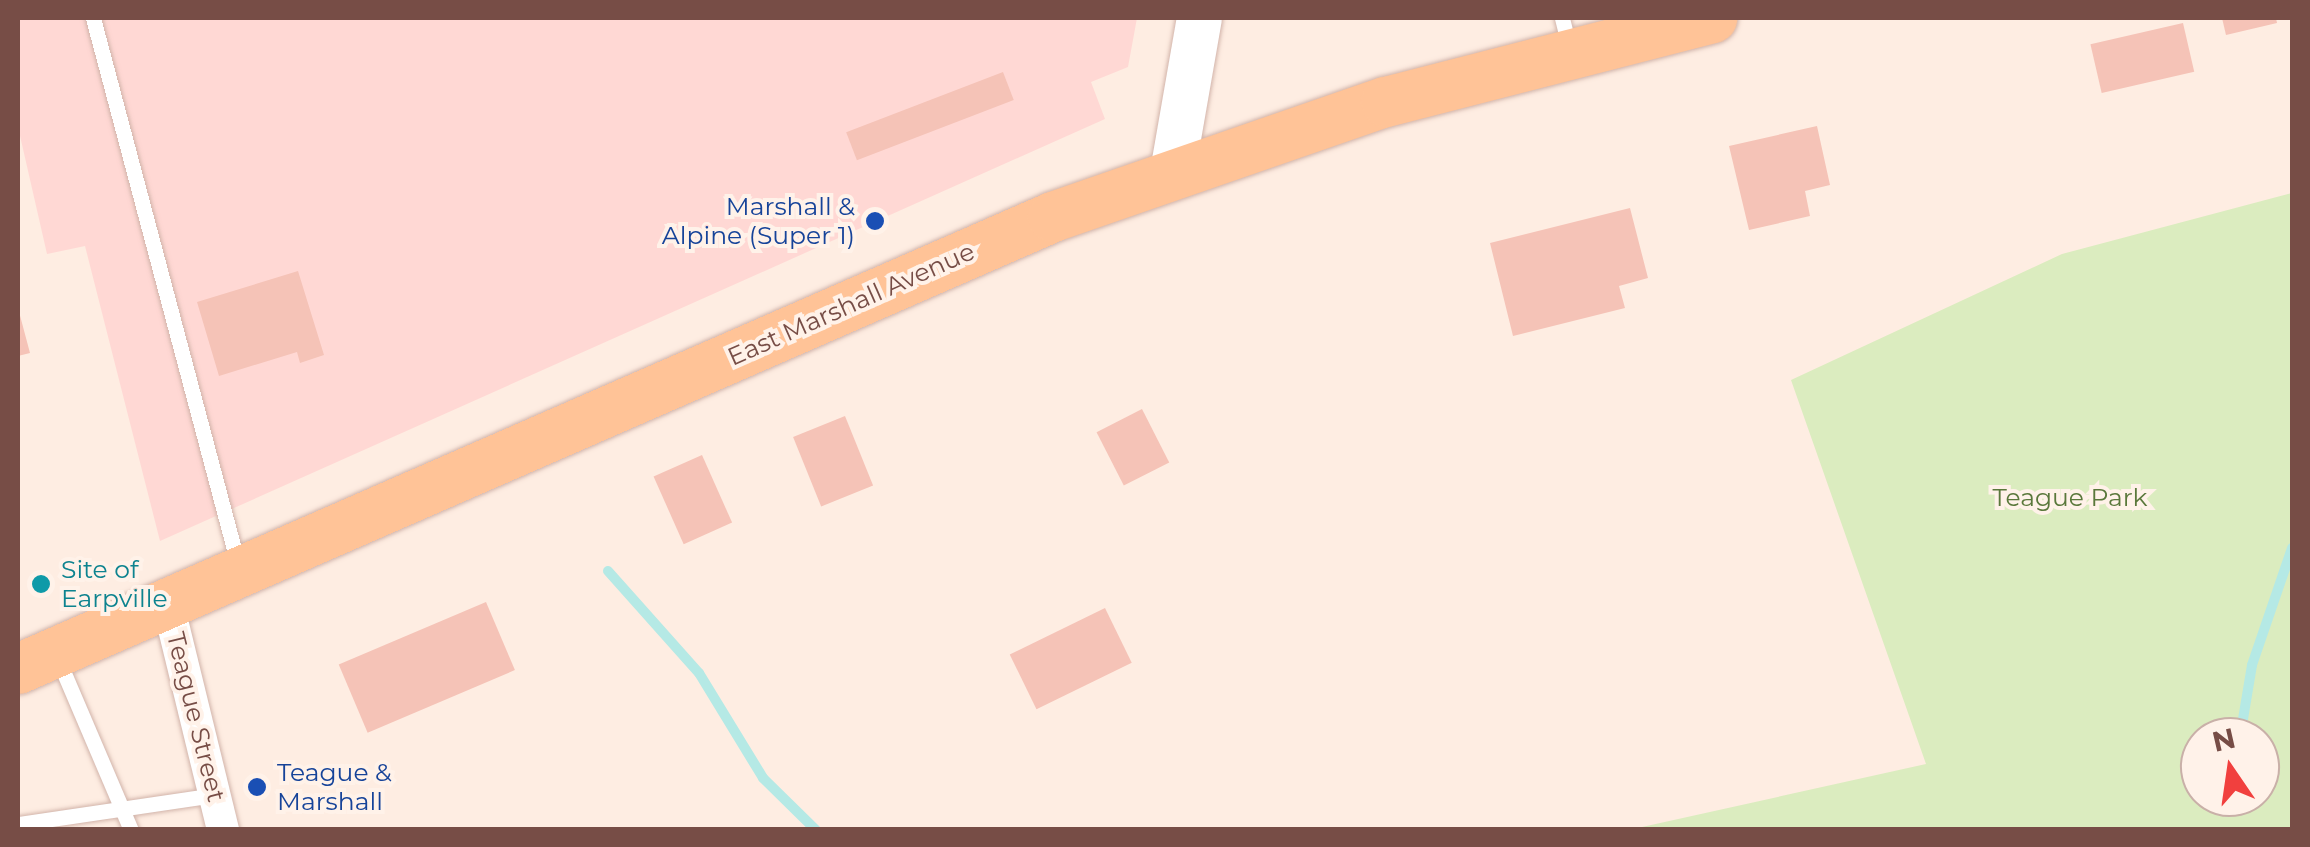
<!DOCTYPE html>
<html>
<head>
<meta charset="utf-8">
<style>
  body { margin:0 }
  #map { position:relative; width:2310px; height:847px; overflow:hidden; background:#feede2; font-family:Montserrat,sans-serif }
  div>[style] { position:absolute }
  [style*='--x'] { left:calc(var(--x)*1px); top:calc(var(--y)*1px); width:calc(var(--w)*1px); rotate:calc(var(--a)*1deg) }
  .commercial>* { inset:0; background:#ffd8d4 }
  .green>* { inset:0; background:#dbecbf }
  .stream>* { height:10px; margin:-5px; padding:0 5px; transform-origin:5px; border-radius:5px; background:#b5e9e5 }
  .building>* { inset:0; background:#f5c3b7; transform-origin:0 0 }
  .path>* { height:6px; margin-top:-3px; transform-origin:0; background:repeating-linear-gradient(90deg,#daa69a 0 2.5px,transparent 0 10.5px) }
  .roads { filter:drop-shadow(0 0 2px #d2b4aa) drop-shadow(0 0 2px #d2b4aa) }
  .lane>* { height:15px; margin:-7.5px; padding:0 7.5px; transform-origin:7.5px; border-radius:7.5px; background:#fff }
  .street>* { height:32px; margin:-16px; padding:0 16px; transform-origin:16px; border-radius:16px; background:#fff }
  .secondary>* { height:45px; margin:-22.5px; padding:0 22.5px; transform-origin:22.5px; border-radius:22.5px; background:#fff }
  .primary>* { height:50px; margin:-25px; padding:0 25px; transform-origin:25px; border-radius:25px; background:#ffc397 }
  .dots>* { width:28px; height:28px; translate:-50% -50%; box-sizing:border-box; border:5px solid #fff2e9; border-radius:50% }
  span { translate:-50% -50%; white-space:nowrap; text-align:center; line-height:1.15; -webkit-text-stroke:8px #fff2e9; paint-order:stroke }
  .transit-label { font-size:25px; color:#164399 }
  .right { translate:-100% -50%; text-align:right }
  .left { translate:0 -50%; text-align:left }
  .street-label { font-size:25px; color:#774d46 }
  .park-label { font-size:25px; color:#5a783b }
  .culture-label { font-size:25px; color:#0d838f }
  .frame { position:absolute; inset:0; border:20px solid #774d46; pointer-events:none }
  .north { position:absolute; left:2180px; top:717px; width:100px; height:100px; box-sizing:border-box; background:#fff2e9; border:2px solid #c9b0a8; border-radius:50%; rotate:347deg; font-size:28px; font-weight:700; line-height:40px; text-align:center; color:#774d46 }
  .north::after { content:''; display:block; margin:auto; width:35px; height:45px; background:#f1403e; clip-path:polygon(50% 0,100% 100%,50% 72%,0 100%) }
</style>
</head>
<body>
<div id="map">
  <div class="commercial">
    <i style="clip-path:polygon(18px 18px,1137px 18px,1128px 67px,1091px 82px,1105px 119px,160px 541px,85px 246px,47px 254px,18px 127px)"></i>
  </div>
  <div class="green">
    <i style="clip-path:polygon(evenodd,2292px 193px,2292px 829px,1633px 829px,1926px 764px,1791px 380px,2062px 254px,2292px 193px,2200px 737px,2260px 737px,2260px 797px,2200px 797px,2200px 737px)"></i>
  </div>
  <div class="stream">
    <i style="--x:608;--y:571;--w:137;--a:48.3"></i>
    <i style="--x:699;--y:673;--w:123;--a:58.6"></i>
    <i style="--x:763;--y:778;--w:74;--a:44.5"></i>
    <i style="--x:2240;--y:737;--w:73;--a:-80.5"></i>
    <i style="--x:2252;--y:665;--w:124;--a:-71.1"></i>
    <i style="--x:2228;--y:812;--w:15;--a:-82"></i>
  </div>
  <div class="building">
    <i style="clip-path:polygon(2222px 18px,2276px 18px,2277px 23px,2226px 35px)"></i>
    <i style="left:2183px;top:23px;width:50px;height:95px;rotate:77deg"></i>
    <i style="left:1003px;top:72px;width:30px;height:168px;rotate:69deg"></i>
    <i style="clip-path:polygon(1817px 126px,1830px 185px,1805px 191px,1810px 216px,1749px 230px,1729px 146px)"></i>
    <i style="clip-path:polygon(1630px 208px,1648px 278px,1619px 286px,1625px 308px,1513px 336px,1490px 243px)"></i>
    <i style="clip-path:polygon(298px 271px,324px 355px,300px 363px,297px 352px,219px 376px,197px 302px)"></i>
    <i style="clip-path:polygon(18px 308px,30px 353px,18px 356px)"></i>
    <i style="left:1142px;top:409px;width:60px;height:51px;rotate:63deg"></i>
    <i style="left:845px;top:416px;width:75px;height:56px;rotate:68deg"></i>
    <i style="left:702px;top:455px;width:74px;height:53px;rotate:66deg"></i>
    <i style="left:486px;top:602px;width:74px;height:160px;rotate:67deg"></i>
    <i style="left:1105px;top:608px;width:61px;height:106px;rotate:64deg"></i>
  </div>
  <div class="path">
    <i style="--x:1779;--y:830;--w:9;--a:0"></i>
  </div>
  <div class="roads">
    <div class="lane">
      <i style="--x:93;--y:18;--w:565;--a:75.13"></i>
      <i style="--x:1562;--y:18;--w:30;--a:76"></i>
      <i style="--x:58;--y:659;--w:186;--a:66.9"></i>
      <i style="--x:18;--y:824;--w:199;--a:-8.4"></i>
    </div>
    <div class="street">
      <i style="--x:168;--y:604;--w:233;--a:76.3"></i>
    </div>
    <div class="secondary">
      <i style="--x:1172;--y:172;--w:156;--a:-80.1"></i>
    </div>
    <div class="primary">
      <i style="--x:18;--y:669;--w:1129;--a:-23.59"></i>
      <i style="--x:1053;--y:217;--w:352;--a:-19.1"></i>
      <i style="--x:1386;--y:102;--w:337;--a:-14.4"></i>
    </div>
  </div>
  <div class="dots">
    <i style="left:875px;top:221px;background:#1a4fb4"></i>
    <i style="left:41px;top:584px;background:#0f9aa8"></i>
    <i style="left:257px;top:787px;background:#1a4fb4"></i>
  </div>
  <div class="transit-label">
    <span class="right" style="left:855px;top:221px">Marshall &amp;<br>Alpine (Super 1)</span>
    <span class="left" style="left:277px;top:787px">Teague &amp;<br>Marshall</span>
  </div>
  <div class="street-label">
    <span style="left:851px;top:304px;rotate:-24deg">East Marshall Avenue</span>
    <span style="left:196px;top:717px;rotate:76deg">Teague Street</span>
  </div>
  <div class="park-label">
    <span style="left:2070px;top:497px">Teague Park</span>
  </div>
  <div class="culture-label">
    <span class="left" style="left:61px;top:584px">Site of<br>Earpville</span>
  </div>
  <div class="frame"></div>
  <div class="north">N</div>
</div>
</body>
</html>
